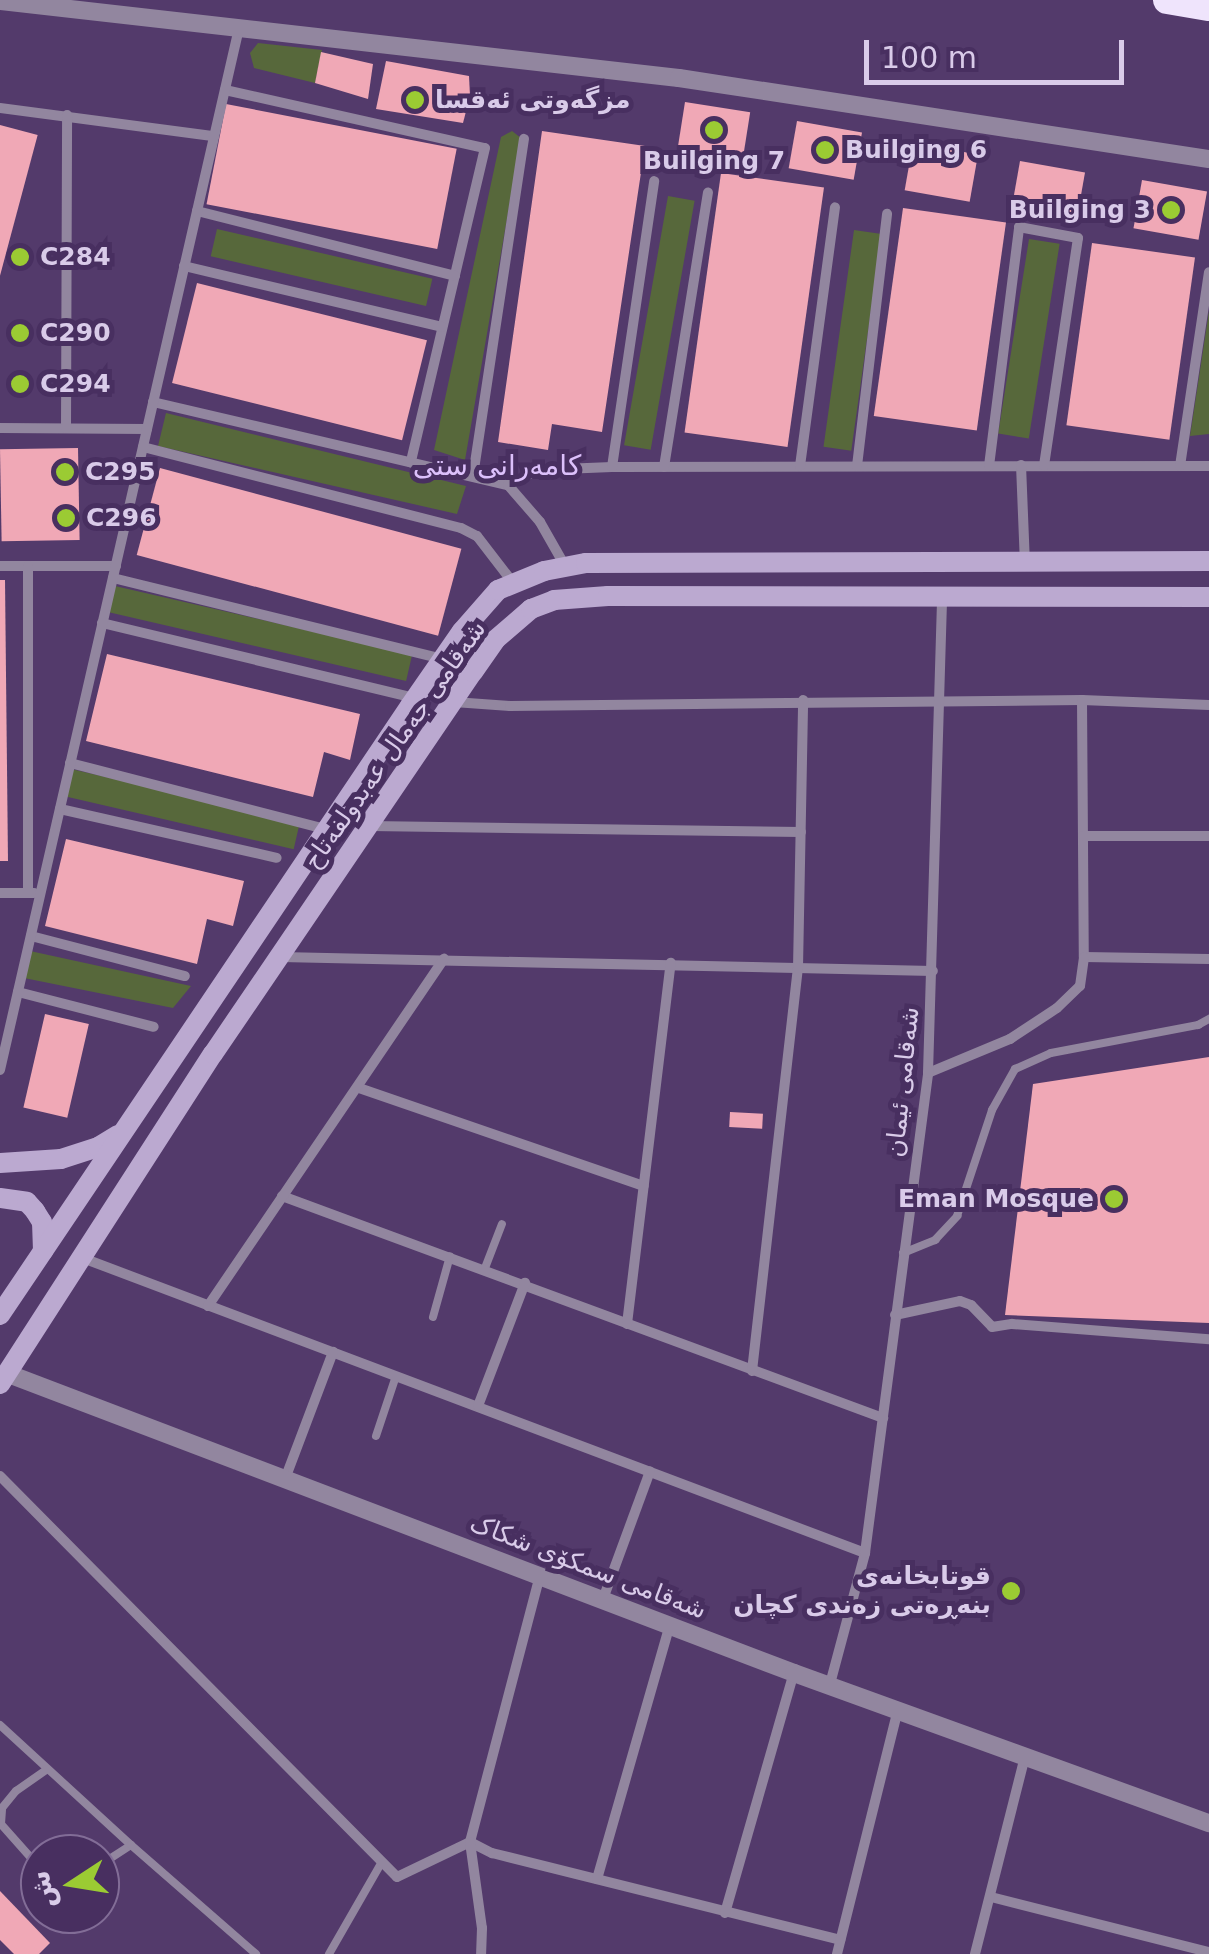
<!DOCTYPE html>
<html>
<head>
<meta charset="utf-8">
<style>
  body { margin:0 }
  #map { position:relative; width:1209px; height:1954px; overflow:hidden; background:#533a6b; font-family:"DejaVu Sans",Cairo,sans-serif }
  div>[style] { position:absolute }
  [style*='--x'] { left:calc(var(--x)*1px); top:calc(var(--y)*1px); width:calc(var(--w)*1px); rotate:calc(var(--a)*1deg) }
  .green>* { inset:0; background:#57683b; transform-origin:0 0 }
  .building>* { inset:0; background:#f0a8b6; transform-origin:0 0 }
  .service>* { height:8px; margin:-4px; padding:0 4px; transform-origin:4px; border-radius:4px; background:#92869f }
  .minor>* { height:10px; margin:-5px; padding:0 5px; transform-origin:5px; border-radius:5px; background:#92869f }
  .tertiary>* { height:18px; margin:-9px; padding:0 9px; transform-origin:9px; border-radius:9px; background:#92869f }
  .secondary>* { height:20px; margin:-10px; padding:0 10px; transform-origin:10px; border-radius:10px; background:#bba9d0 }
  .motorway>* { height:28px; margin:-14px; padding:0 14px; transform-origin:14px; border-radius:14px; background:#efe4fc }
  .dots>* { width:28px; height:28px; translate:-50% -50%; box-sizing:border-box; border:5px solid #482f60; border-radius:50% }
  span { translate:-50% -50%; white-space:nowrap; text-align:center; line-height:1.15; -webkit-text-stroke:10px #482f60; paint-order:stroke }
  .poi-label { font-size:25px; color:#d9cbe9; font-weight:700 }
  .left { translate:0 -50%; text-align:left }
  .right { translate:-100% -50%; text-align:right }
  .street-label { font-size:25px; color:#d9cbe9 }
  .neighbourhood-label { font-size:28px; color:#dcc0fb }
  .north { position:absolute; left:20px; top:1834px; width:100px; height:100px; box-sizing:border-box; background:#482f60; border:2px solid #826d97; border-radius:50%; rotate:258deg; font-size:28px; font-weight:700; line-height:40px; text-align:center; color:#d9cbe9 }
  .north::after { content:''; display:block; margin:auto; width:35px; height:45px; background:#9bcb33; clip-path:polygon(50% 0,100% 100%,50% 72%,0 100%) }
  .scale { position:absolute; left:864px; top:40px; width:260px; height:45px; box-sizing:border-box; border:5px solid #d9cbe9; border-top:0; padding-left:12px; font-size:30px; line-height:35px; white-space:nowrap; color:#d9cbe9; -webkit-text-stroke:8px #482f60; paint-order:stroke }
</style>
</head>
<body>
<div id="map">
  <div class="green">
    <i style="clip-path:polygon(258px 43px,322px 50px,315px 83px,254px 68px,250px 53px)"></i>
    <i style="clip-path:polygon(512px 131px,521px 138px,465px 460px,434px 450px,501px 137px)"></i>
    <i style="left:668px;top:196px;width:27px;height:253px;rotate:10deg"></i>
    <i style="left:217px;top:229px;width:221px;height:28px;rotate:13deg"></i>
    <i style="left:854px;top:230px;width:28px;height:219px;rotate:8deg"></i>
    <i style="left:1029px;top:239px;width:31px;height:197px;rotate:9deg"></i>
    <i style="clip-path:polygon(1209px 311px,1209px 434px,1190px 436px)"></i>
    <i style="clip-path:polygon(166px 413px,466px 486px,457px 514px,158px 446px)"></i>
    <i style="left:115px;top:586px;width:305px;height:27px;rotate:13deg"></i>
    <i style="left:71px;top:769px;width:235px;height:28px;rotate:13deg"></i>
    <i style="clip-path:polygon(30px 951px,191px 986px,173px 1008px,24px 978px)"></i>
  </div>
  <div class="building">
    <i style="clip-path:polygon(321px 52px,373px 64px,368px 99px,315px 83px)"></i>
    <i style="clip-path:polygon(386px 61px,469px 76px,470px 96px,463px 123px,376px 109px)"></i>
    <i style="left:685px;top:102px;width:66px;height:48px;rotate:9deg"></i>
    <i style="left:226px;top:104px;width:235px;height:102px;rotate:11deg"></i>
    <i style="left:797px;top:121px;width:66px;height:48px;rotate:10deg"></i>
    <i style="left:0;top:125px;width:39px;height:272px;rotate:15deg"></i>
    <i style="clip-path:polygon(542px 131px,645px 146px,602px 432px,552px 424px,548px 450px,498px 442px)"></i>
    <i style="left:913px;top:143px;width:66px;height:48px;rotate:10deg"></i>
    <i style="left:1020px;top:161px;width:66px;height:48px;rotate:10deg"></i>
    <i style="left:721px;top:173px;width:104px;height:262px;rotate:8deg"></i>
    <i style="left:1142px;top:180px;width:66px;height:49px;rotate:10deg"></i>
    <i style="left:903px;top:208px;width:104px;height:210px;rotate:8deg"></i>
    <i style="left:1092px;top:243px;width:104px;height:184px;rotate:8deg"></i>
    <i style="left:197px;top:283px;width:237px;height:103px;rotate:14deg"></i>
    <i style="left:78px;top:448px;width:92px;height:78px;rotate:89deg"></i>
    <i style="left:160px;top:468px;width:312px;height:90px;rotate:15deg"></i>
    <i style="clip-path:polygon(0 580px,5px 580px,8px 861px,0 861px)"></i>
    <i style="clip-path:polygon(107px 654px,360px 714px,350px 760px,324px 752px,313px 797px,86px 741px)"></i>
    <i style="clip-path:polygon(66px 839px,244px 881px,233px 926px,207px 919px,197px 964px,45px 926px)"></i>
    <i style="left:45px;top:1014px;width:45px;height:96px;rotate:13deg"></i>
    <i style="clip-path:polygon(1209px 1057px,1209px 1323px,1005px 1315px,1033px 1084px)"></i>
    <i style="left:730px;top:1112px;width:33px;height:15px;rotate:3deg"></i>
    <i style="clip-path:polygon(0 1891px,50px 1943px,39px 1954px,14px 1954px,0 1940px)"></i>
  </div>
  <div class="service">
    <i style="--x:903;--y:1253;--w:35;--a:-22"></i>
    <i style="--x:935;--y:1240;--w:33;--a:-47"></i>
    <i style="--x:957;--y:1216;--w:112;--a:-71.7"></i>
    <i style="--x:992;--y:1110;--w:47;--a:-60.7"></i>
    <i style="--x:1015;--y:1069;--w:39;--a:-24"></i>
    <i style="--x:1051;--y:1053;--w:150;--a:-10.8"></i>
    <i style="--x:1198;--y:1025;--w:13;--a:-29"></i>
    <i style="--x:485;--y:1268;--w:47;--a:-68.9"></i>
    <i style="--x:433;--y:1317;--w:63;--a:-74.4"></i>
    <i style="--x:376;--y:1436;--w:63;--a:-71.6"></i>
    <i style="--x:0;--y:1725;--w:178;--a:42.5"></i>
    <i style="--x:131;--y:1845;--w:37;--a:147"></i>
    <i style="--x:131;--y:1845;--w:166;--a:41.1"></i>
    <i style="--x:40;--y:1868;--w:59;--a:-131.6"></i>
    <i style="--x:1;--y:1824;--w:16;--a:-86"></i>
    <i style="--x:2;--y:1808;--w:22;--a:-51"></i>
    <i style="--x:16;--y:1791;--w:38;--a:-35"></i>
    <i style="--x:329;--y:1954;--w:106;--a:-60.1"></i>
  </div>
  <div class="minor">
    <i style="--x:225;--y:90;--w:266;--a:12.6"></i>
    <i style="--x:485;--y:148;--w:323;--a:103.3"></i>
    <i style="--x:0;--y:108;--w:216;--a:7.5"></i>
    <i style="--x:197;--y:211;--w:266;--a:14.1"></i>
    <i style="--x:184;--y:266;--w:265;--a:13.3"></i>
    <i style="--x:153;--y:402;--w:365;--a:13.2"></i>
    <i style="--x:508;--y:485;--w:34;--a:-27"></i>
    <i style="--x:538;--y:470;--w:74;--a:-2.3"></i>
    <i style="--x:612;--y:467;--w:597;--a:-0.1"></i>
    <i style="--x:0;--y:428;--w:147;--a:0.4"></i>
    <i style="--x:66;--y:428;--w:313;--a:-89.8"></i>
    <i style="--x:143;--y:447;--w:328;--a:14.3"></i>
    <i style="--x:461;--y:528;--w:18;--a:27"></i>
    <i style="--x:477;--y:536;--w:61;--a:52.4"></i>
    <i style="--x:1021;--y:465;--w:99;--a:87.7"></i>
    <i style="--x:800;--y:466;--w:261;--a:-82.3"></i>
    <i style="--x:857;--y:466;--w:254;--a:-83.2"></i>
    <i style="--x:989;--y:466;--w:241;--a:-82.8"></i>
    <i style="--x:1019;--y:227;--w:60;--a:10.6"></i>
    <i style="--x:1078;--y:238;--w:230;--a:98.5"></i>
    <i style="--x:1180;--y:466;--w:196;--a:-81.5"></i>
    <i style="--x:612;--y:467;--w:289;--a:-81.6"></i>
    <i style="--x:664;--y:467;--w:278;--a:-80.9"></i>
    <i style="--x:473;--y:476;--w:341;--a:-81.4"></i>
    <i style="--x:508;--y:485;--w:49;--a:49.1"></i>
    <i style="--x:540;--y:522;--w:51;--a:60.4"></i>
    <i style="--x:0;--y:566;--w:116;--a:0"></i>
    <i style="--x:28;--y:566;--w:327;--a:90"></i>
    <i style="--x:113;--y:578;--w:339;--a:13.8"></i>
    <i style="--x:102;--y:623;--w:322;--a:13.5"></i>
    <i style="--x:1082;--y:700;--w:257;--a:89.6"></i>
    <i style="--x:1084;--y:957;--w:125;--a:0.9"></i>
    <i style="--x:454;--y:702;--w:56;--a:4.1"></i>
    <i style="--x:510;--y:706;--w:572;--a:-0.6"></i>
    <i style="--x:1082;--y:700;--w:127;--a:2.3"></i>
    <i style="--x:70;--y:763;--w:264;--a:14.5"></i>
    <i style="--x:60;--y:809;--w:222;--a:12.7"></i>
    <i style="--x:370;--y:826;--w:431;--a:0.8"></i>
    <i style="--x:1083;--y:836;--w:126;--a:0"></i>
    <i style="--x:0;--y:893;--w:34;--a:0"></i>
    <i style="--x:31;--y:936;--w:159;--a:14.6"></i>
    <i style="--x:281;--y:957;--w:652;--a:1.23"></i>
    <i style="--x:18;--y:992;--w:140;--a:14.4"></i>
    <i style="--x:0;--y:1070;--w:1069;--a:-77.08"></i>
    <i style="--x:928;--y:1073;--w:89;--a:-22.5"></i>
    <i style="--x:1010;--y:1039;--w:56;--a:-33.4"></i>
    <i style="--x:1057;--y:1008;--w:32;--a:-44"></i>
    <i style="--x:1080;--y:986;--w:29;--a:-82"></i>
    <i style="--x:359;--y:1088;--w:301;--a:19"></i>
    <i style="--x:282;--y:1196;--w:641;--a:20.27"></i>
    <i style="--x:80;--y:1257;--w:839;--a:20.66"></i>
    <i style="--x:208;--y:1306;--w:420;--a:-55.8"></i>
    <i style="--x:895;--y:1315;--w:66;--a:-12.2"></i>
    <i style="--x:960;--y:1301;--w:12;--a:20"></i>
    <i style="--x:971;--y:1305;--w:30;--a:46"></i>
    <i style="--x:992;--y:1327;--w:20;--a:-9"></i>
    <i style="--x:1012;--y:1324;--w:198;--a:4.4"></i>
    <i style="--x:627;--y:1324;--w:364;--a:-83.1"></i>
    <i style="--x:752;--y:1371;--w:406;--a:-83.5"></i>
    <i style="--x:798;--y:968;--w:268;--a:-88.9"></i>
    <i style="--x:478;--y:1406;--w:132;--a:-69.1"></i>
    <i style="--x:0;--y:1476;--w:564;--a:45.29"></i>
    <i style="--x:397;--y:1877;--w:81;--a:-25.6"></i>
    <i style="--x:470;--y:1842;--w:275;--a:-75.3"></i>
    <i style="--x:285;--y:1479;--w:136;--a:-69.3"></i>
    <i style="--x:603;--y:1599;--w:136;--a:-69.8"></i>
    <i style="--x:830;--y:1684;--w:136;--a:-75"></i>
    <i style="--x:865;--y:1553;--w:484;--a:-82.5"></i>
    <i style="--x:928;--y:1073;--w:475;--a:-88.3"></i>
    <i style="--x:470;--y:1842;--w:25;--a:27"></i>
    <i style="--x:492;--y:1853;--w:359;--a:14"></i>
    <i style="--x:470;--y:1842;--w:87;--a:82.1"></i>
    <i style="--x:482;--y:1928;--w:26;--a:92"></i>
    <i style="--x:597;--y:1879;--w:264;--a:-74"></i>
    <i style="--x:991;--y:1897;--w:225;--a:14.2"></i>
    <i style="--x:725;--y:1913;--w:250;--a:-74"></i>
    <i style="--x:837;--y:1954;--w:252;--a:-76"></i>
    <i style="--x:975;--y:1954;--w:204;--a:-75.8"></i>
  </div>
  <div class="tertiary">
    <i style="--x:0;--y:1;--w:683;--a:6.47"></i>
    <i style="--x:679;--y:78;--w:536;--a:8.69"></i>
    <i style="--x:6;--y:1373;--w:843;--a:20.84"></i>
    <i style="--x:794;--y:1673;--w:441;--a:19.9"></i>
  </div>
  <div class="secondary">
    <i style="--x:0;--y:1163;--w:61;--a:-3.8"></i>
    <i style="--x:61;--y:1159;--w:39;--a:-18"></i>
    <i style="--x:98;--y:1147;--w:23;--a:-31"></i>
    <i style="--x:0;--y:1198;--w:27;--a:8"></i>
    <i style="--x:27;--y:1202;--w:12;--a:48"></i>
    <i style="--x:35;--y:1211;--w:13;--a:58"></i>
    <i style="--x:42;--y:1222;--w:29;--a:88"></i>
    <i style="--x:0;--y:1315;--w:734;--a:-56.05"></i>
    <i style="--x:410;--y:706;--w:91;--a:-55.3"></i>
    <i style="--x:462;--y:631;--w:55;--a:-48.7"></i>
    <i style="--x:498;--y:590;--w:50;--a:-22.4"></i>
    <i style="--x:544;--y:571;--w:43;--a:-10.8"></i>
    <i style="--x:586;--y:563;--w:623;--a:-0.18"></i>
    <i style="--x:0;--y:1384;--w:393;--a:-57.2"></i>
    <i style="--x:213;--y:1054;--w:462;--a:-55.8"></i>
    <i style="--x:473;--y:672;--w:39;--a:-55"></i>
    <i style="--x:495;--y:640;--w:48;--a:-40.7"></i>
    <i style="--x:531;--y:609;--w:25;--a:-21"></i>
    <i style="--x:554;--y:600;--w:54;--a:-4.2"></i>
    <i style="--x:608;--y:596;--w:601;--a:0.1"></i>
  </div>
  <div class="motorway">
    <i style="--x:1167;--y:0;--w:43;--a:9.5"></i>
  </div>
  <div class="dots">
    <i style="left:415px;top:100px;background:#9bcb33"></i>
    <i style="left:714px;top:130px;background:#9bcb33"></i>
    <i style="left:825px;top:150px;background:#9bcb33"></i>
    <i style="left:1171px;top:210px;background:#9bcb33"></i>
    <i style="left:20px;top:257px;background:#9bcb33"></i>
    <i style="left:20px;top:333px;background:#9bcb33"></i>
    <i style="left:20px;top:384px;background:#9bcb33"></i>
    <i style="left:65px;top:472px;background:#9bcb33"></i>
    <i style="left:66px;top:518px;background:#9bcb33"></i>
    <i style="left:1114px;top:1199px;background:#9bcb33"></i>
    <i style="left:1011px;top:1591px;background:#9bcb33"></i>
  </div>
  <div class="poi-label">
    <span class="left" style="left:435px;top:100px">مزگەوتی ئەقسا</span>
    <span class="left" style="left:845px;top:150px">Builging 6</span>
    <span style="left:714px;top:161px">Builging 7</span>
    <span class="right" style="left:1151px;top:210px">Builging 3</span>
    <span class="left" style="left:40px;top:257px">C284</span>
    <span class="left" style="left:40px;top:333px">C290</span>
    <span class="left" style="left:40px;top:384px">C294</span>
    <span class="left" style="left:85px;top:472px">C295</span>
    <span class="left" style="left:86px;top:518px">C296</span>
    <span class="right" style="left:1094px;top:1199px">Eman Mosque</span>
    <span class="right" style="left:991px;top:1591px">قوتابخانەی<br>بنەڕەتی زەندی کچان</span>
  </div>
  <div class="street-label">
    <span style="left:395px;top:745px;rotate:-55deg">شەقامی جەمال عەبدولفەتاح</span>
    <span style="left:903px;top:1082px;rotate:-84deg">شەقامی ئیمان</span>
    <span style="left:588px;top:1567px;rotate:21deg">شەقامی سمکۆی شکاک</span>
  </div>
  <div class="neighbourhood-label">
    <span style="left:497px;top:466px">كامه‌رانی ستی</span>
  </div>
  <div class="north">ش</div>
  <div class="scale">100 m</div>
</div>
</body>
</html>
